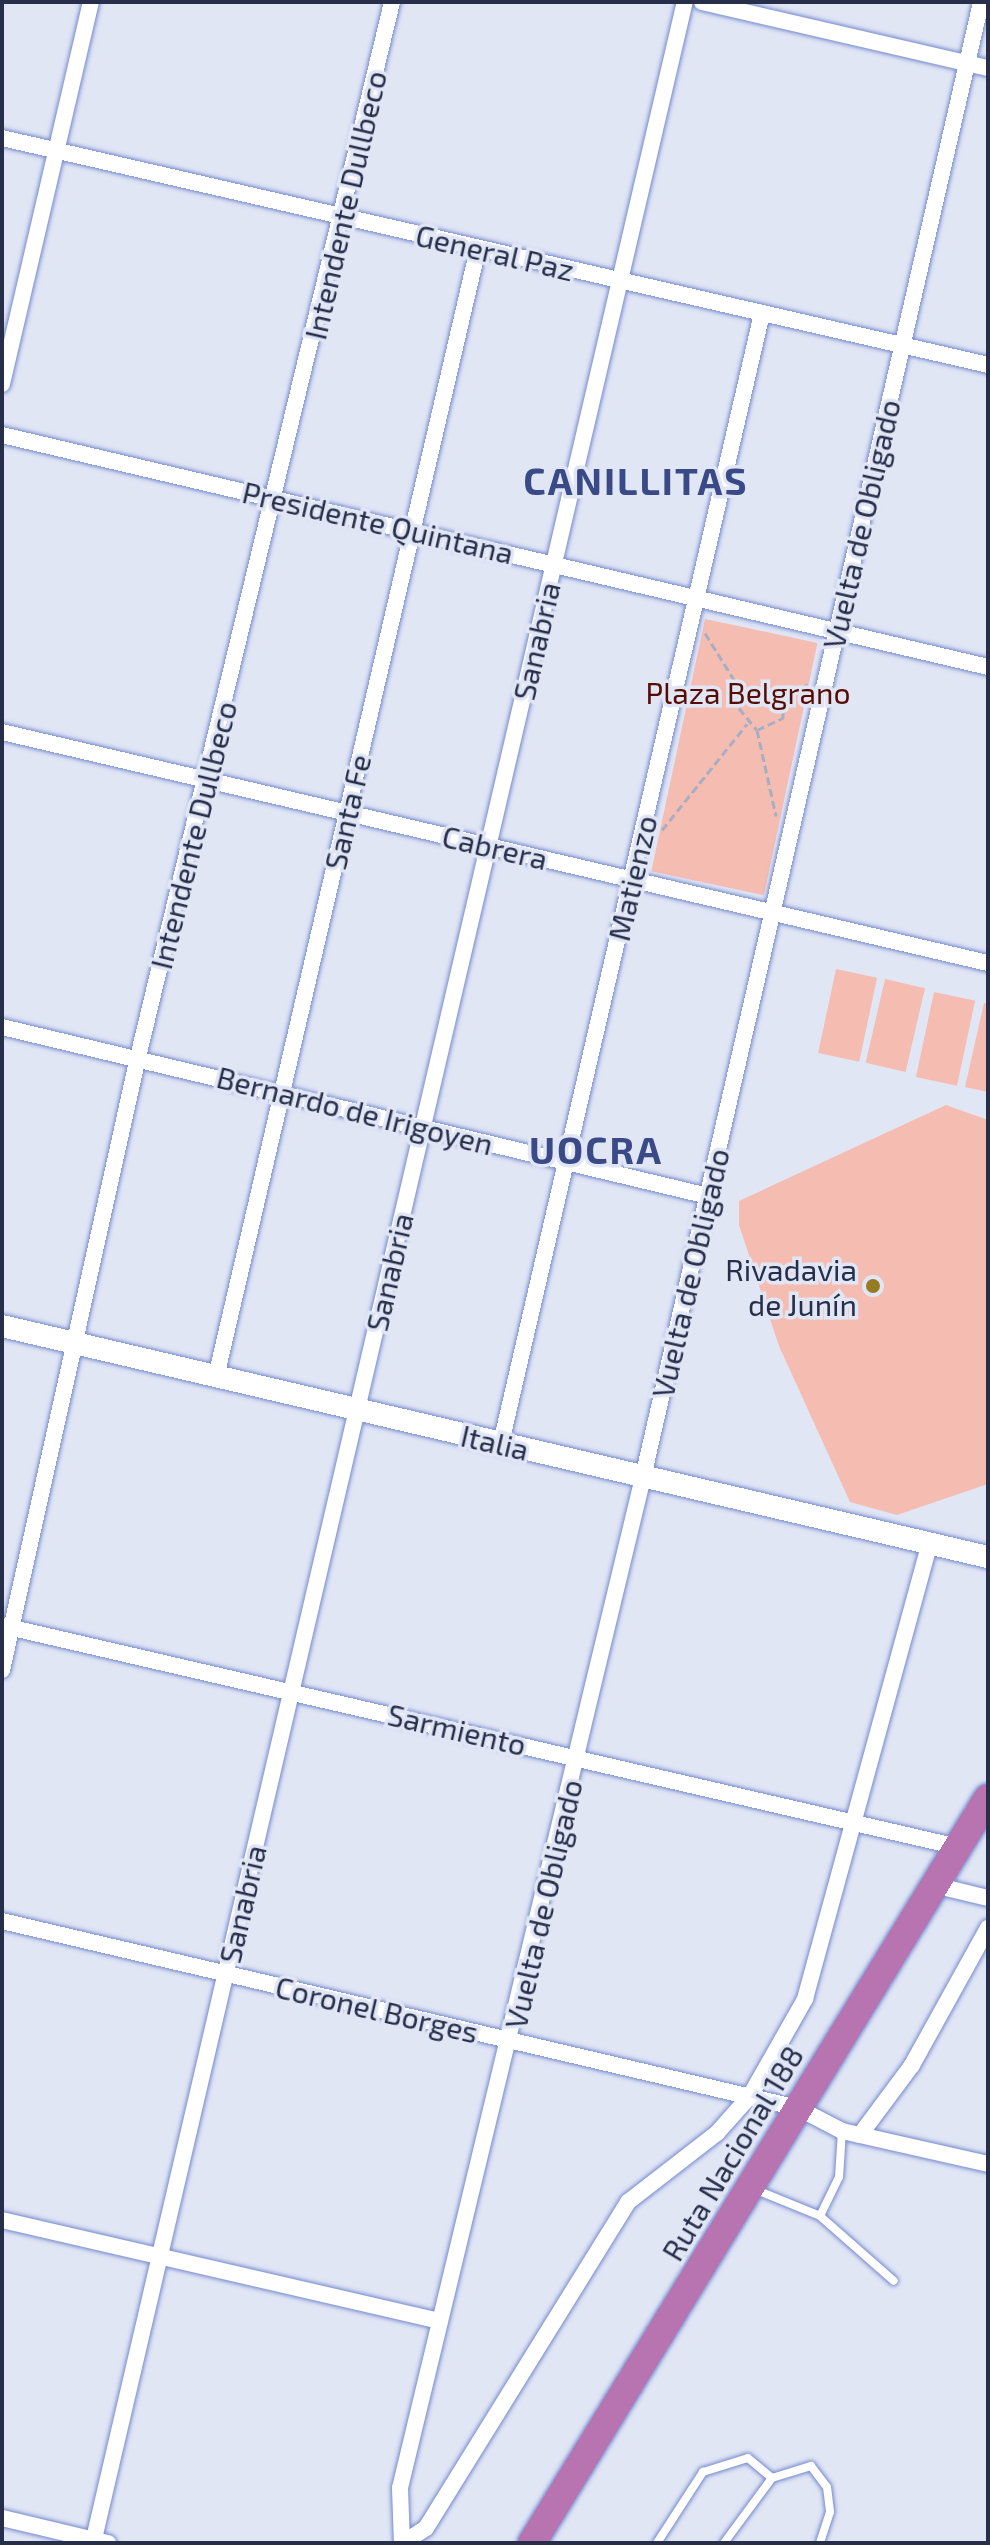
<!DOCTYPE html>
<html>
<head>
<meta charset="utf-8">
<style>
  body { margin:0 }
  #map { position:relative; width:990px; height:2545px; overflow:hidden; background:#e1e6f5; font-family:"Exo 2",sans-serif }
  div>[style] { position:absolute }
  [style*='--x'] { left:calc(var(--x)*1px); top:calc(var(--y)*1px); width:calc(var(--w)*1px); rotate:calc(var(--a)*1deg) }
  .green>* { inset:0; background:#f5bcb2; transform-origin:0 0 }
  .path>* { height:3px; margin-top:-1.5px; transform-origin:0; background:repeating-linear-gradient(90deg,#a8aec1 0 8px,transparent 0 12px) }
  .roads { filter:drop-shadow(0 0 2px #758acd) drop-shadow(0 0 2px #758acd) }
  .lane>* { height:8px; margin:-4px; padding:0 4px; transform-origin:4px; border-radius:4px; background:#fff }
  .street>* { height:16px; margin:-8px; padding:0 8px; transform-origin:8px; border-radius:8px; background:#fff }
  .secondary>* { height:22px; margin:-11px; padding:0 11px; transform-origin:11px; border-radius:11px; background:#fff }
  .highway>* { height:28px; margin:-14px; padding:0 14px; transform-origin:14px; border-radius:14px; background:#b873b1 }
  .dots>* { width:22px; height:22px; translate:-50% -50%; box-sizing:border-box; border:4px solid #e1e6f5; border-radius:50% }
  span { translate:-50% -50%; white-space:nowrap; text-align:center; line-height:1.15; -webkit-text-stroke:7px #e1e6f5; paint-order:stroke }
  .street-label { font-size:30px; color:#262e4a }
  .park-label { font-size:30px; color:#570b05 }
  .poi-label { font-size:30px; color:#262e4a }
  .right { translate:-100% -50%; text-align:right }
  .district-label { font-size:38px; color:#394a87; font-weight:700; letter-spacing:2px }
  .frame { position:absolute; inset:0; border:4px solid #262e4a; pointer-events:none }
</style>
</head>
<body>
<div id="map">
  <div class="green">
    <i style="left:705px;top:619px;width:115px;height:258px;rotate:12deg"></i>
    <i style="left:836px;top:969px;width:42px;height:86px;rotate:12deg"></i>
    <i style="left:885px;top:979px;width:41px;height:86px;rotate:13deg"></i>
    <i style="left:934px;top:992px;width:42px;height:87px;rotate:12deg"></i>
    <i style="clip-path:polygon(984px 1003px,988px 1004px,988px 1092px,965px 1087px)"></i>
    <i style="clip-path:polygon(946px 1105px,988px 1120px,988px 1484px,897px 1515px,850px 1502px,779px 1346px,739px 1225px,739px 1201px)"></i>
  </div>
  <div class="path">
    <i style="--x:705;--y:633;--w:72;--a:58.1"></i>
    <i style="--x:748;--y:689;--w:21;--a:115"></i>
    <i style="--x:739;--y:708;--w:28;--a:51"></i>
    <i style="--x:757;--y:730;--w:29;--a:-25"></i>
    <i style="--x:783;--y:718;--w:23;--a:-90"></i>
    <i style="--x:784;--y:699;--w:28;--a:-32"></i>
    <i style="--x:757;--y:730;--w:88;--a:77.5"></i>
    <i style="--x:662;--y:830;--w:136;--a:-51.3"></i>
  </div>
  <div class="roads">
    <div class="lane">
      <i style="--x:842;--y:2131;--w:46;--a:93.7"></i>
      <i style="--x:839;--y:2177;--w:43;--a:116"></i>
      <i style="--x:820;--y:2216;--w:98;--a:41.3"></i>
      <i style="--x:754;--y:2189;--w:71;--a:22.2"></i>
      <i style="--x:657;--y:2543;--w:85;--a:-57.1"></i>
      <i style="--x:703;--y:2472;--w:47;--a:-17.3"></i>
      <i style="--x:748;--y:2458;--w:31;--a:40"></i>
      <i style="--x:724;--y:2543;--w:81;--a:-53.6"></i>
      <i style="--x:772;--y:2478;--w:41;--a:-17.1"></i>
      <i style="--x:811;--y:2466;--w:26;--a:53"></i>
      <i style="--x:827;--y:2487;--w:25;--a:83"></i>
      <i style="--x:830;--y:2512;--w:33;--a:108"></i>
    </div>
    <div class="street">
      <i style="--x:702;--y:2;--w:294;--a:13"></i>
      <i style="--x:2;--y:138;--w:1012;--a:12.96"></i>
      <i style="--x:2;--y:384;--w:392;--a:-76.9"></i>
      <i style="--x:2;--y:435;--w:1013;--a:13.24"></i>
      <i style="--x:2;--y:732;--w:1013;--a:13.19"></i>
      <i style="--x:2;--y:1027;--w:726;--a:13.46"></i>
      <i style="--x:216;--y:1377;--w:1159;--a:-76.93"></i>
      <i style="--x:501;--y:1443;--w:1160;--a:-76.99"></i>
      <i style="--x:4;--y:1626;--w:979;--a:13.04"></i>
      <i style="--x:2;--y:1670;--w:628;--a:-77.49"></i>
      <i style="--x:138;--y:1057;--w:1085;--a:-76.46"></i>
      <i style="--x:934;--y:1885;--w:56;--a:13.5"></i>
      <i style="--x:2;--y:1921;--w:818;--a:13.22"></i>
      <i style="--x:798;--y:2108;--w:50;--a:27.6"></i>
      <i style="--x:842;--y:2131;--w:150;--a:12.7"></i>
      <i style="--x:860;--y:2135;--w:87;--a:-53.4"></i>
      <i style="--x:912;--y:2065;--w:157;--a:-61"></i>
      <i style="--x:2;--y:2220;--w:449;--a:13"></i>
      <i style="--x:2;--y:2518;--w:109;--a:13.3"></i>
      <i style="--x:93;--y:2543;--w:2609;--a:-76.89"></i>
      <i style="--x:402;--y:2543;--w:55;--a:-92.1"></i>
      <i style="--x:400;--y:2488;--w:1040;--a:-76.48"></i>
      <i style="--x:643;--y:1477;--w:1513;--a:-77.09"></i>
      <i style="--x:403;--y:2543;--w:27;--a:-33"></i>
      <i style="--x:426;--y:2528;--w:384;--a:-58.2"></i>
      <i style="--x:628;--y:2202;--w:113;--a:-37.8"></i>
      <i style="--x:717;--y:2133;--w:50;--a:-48.3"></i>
      <i style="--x:750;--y:2096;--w:112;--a:-60.4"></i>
      <i style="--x:805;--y:1999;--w:473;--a:-74.7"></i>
    </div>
    <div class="secondary">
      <i style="--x:2;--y:1326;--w:1013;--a:13.19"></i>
    </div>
    <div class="highway">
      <i style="--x:532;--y:2543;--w:873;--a:-58.53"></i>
    </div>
  </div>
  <div class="dots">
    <i style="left:873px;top:1286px;background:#977b23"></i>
  </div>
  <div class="street-label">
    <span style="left:345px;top:205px;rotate:-77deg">Intendente Dullbeco</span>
    <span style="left:495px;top:252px;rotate:13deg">General Paz</span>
    <span style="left:378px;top:522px;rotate:13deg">Presidente Quintana</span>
    <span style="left:861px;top:524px;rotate:-77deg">Vuelta de Obligado</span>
    <span style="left:536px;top:641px;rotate:-77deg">Sanabria</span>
    <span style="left:347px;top:812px;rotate:-77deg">Santa Fe</span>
    <span style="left:193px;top:835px;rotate:-76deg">Intendente Dullbeco</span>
    <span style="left:495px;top:847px;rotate:13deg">Cabrera</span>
    <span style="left:632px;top:878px;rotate:-77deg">Matienzo</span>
    <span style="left:355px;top:1110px;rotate:14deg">Bernardo de Irigoyen</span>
    <span style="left:389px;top:1272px;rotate:-77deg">Sanabria</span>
    <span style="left:690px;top:1273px;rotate:-77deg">Vuelta de Obligado</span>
    <span style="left:495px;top:1442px;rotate:13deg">Italia</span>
    <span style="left:457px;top:1729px;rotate:13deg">Sarmiento</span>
    <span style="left:242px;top:1904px;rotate:-77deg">Sanabria</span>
    <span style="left:543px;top:1904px;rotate:-77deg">Vuelta de Obligado</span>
    <span style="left:377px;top:2009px;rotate:13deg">Coronel Borges</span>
    <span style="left:732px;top:2153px;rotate:-59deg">Ruta Nacional 188</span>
  </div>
  <div class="park-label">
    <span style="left:748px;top:692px">Plaza Belgrano</span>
  </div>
  <div class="poi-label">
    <span class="right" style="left:857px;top:1286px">Rivadavia<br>de Junín</span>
  </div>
  <div class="district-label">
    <span style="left:636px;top:481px">CANILLITAS</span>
    <span style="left:596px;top:1150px">UOCRA</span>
  </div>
  <div class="frame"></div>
</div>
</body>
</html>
